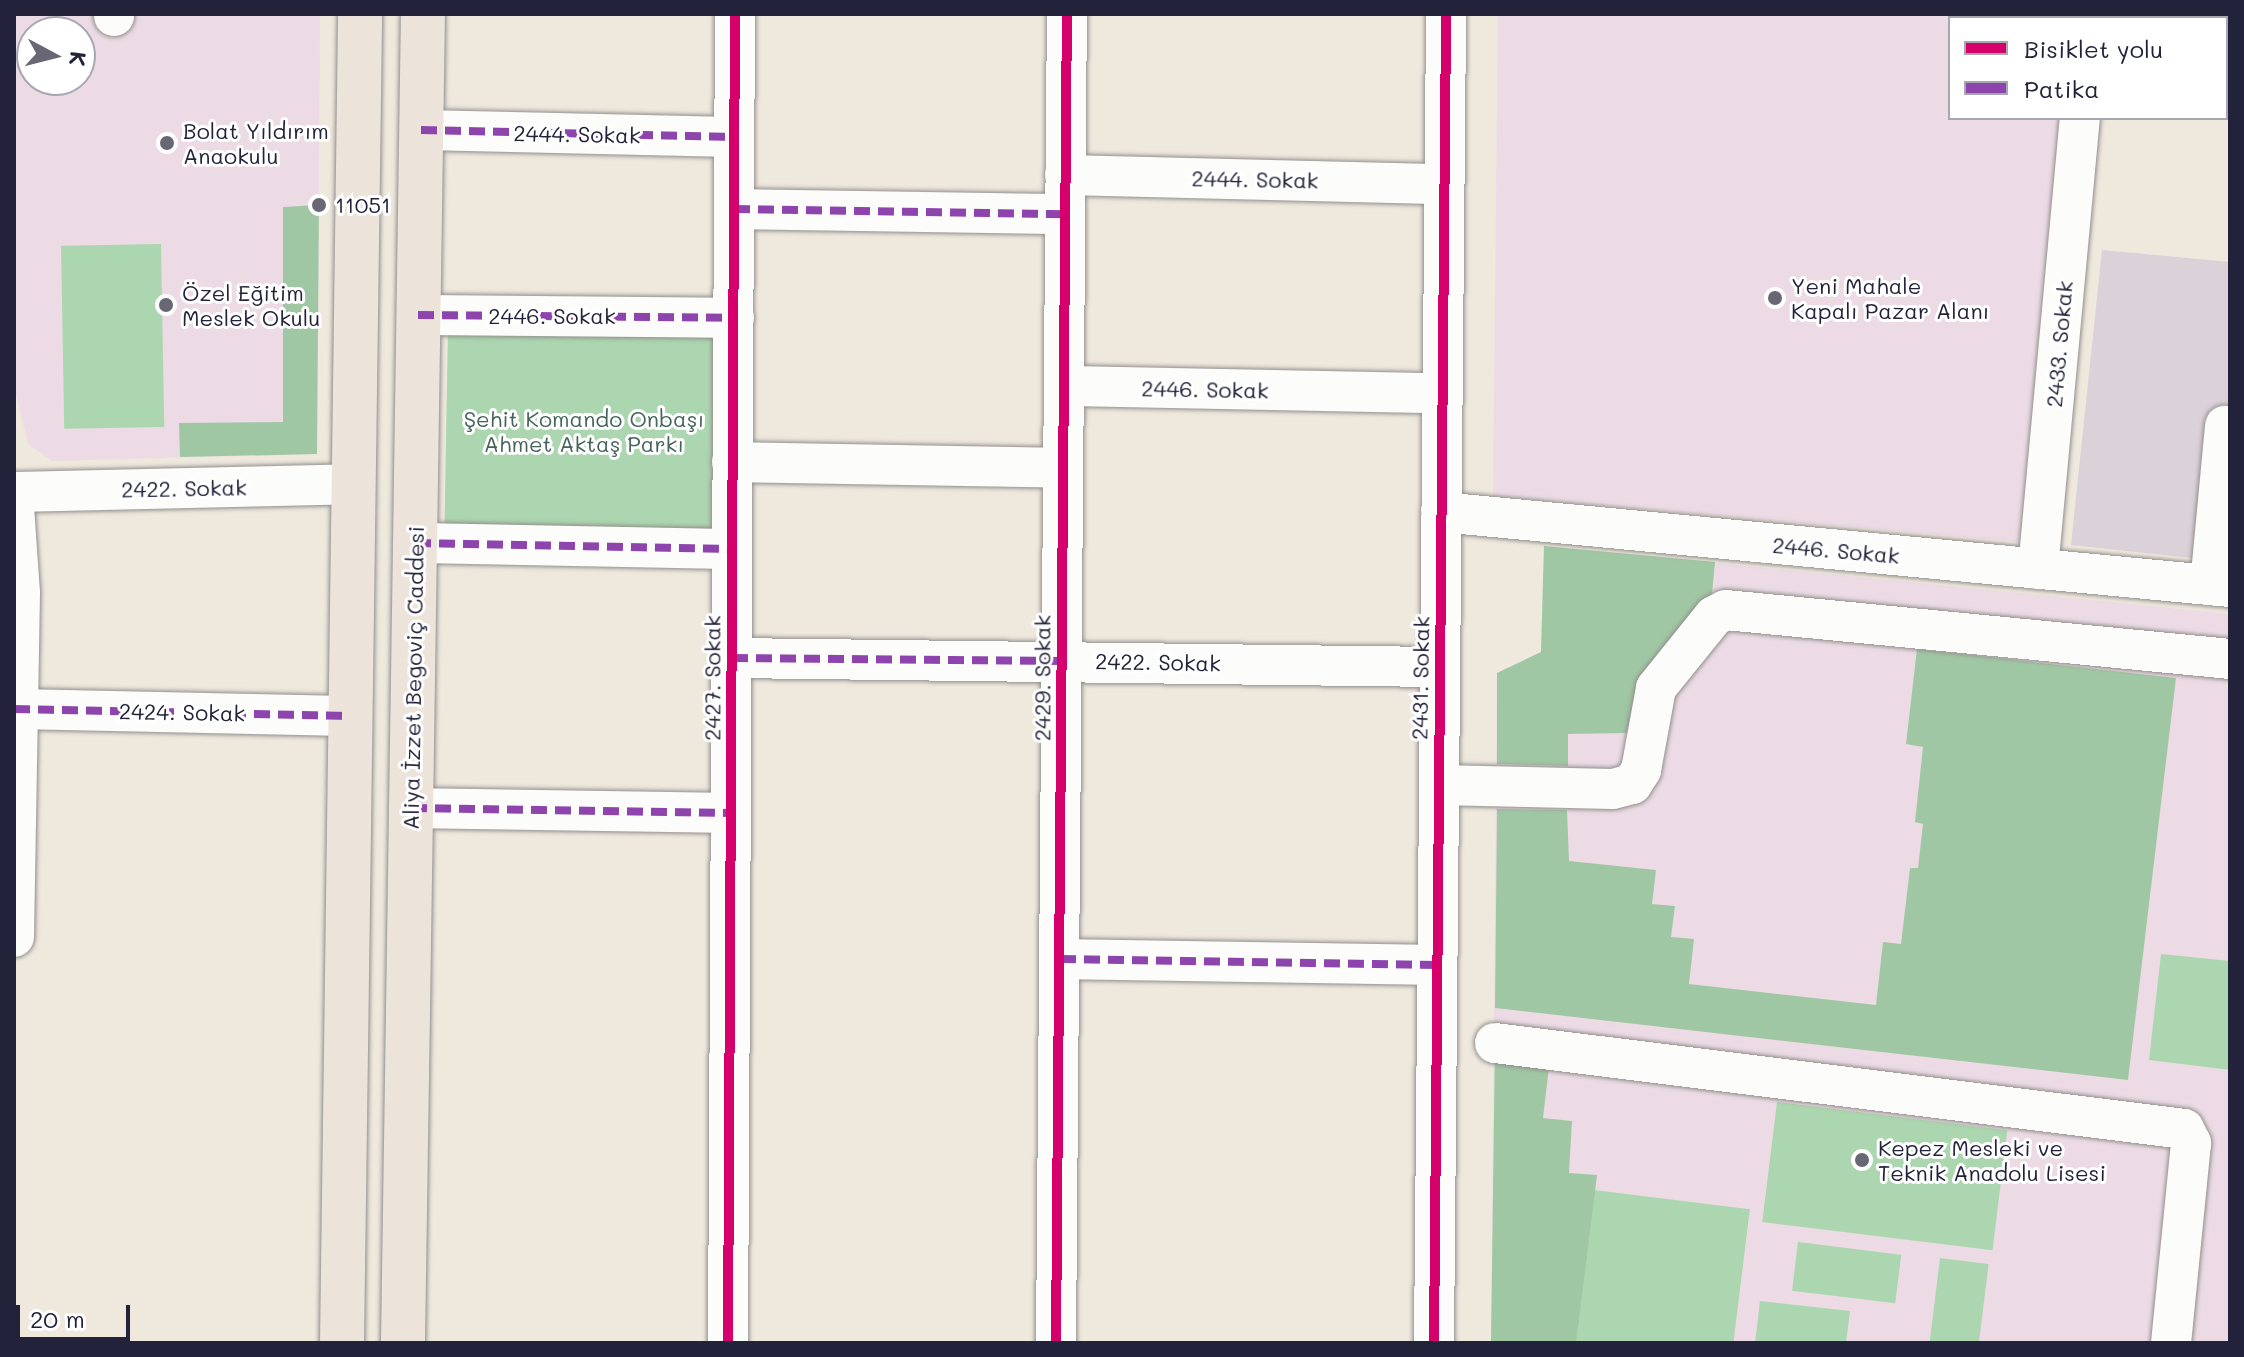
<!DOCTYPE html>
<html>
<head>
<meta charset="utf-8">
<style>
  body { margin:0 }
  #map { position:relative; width:2244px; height:1357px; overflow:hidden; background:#eee8dd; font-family:Mali,sans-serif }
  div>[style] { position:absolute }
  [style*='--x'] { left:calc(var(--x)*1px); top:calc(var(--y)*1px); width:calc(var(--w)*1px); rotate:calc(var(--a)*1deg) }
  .built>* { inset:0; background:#ecdbe5 }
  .industrial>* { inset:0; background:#dbd1d9 }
  .green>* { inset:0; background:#acd6af; transform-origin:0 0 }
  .forest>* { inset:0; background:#a0c7a4 }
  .roads { filter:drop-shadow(0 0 2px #928f8d) drop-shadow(0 0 2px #928f8d) }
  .minor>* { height:40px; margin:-20px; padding:0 20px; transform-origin:20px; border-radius:20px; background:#fcfcfa }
  .major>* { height:44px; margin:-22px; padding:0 22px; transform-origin:22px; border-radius:22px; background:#ece4da }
  .quiet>* { height:8px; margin-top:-4px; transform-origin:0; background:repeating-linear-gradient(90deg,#8e44ad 0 16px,transparent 0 24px) }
  .cycleway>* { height:10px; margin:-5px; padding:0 5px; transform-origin:5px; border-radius:5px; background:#d6006c }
  .dots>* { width:22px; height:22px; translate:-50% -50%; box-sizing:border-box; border:4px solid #fff; border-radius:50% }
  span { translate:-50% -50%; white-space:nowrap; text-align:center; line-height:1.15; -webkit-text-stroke:6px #fff; paint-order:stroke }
  .poi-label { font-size:22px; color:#22223b }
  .left { translate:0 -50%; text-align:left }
  .street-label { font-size:22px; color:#22223b }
  .park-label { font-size:22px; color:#44645b }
  .frame { position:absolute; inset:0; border:16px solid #22223b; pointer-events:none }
  .legend { position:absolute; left:1948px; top:16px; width:280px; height:104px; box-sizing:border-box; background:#fff; border:2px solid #a7a7b1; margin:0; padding:10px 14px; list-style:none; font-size:24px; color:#22223b }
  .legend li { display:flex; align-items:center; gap:16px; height:40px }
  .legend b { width:40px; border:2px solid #a7a7b1 }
  .north { position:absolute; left:16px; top:16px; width:80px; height:80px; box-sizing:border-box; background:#fff; border:2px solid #a7a7b1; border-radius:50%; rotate:97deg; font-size:22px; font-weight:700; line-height:32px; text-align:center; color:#22223b }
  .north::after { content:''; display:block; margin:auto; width:28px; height:36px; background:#696774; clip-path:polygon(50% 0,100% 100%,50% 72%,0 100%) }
  .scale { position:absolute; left:16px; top:1305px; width:114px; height:36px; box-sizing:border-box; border:4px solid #22223b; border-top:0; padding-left:10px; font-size:24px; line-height:28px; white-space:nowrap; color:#22223b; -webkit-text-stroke:6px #fff; paint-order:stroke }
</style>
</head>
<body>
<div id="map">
  <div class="built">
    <i style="clip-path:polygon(evenodd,14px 14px,320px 14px,317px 454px,52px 461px,28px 444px,14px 386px,14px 14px,32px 32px,80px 32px,80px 80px,32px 80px,32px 32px)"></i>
    <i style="clip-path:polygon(1498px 14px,2069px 14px,1950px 18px,1950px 118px,2059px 118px,2021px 542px,1493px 496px)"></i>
    <i style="clip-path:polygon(1544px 546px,2230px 614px,2230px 1343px,1491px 1343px,1497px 673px,1541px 652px)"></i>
  </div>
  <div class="industrial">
    <i style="clip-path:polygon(2102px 250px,2230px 262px,2230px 562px,2071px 545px)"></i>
  </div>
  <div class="green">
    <i style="left:161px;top:244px;width:183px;height:100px;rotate:89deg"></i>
    <i style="left:448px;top:325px;width:276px;height:206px;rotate:1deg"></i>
    <i style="clip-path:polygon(2161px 954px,2230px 961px,2230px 1070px,2149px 1060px)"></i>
    <i style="left:1777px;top:1102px;width:232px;height:121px;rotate:7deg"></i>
    <i style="left:1594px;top:1190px;width:157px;height:154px;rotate:7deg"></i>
    <i style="left:1798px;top:1242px;width:104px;height:49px;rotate:7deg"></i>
    <i style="left:1940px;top:1258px;width:49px;height:86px;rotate:7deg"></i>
    <i style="clip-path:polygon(1760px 1301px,1850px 1311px,1846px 1343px,1755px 1343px)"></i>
  </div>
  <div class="forest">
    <i style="clip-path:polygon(319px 205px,317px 454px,180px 457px,179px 423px,283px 422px,283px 207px)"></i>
    <i style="clip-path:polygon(1544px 546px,1715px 562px,1712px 594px,1642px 674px,1627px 733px,1568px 734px,1568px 766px,1497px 764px,1497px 673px,1541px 652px)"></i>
    <i style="clip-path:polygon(1917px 649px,2176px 678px,2128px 1080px,1495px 1008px,1497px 809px,1567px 810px,1569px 861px,1656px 870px,1652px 904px,1675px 906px,1671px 937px,1694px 939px,1689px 984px,1876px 1005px,1883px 942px,1901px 944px,1910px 868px,1918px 868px,1923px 824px,1915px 822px,1923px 747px,1906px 744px)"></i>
    <i style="clip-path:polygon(1495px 1043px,1549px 1067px,1543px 1118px,1572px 1121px,1569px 1173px,1597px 1175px,1576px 1343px,1491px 1343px)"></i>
  </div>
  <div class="roads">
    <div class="minor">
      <i style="--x:114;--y:16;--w:2;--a:-90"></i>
      <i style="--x:2089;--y:18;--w:4;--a:-76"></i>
      <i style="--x:421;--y:130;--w:313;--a:1.3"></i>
      <i style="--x:1065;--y:175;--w:379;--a:1.4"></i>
      <i style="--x:734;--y:209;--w:331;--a:0.9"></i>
      <i style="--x:418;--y:315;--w:316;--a:0.5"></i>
      <i style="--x:1064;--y:386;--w:378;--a:1.1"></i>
      <i style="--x:732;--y:462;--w:331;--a:1"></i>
      <i style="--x:14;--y:492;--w:340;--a:-1.3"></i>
      <i style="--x:14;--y:507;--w:86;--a:86"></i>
      <i style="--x:20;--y:593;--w:344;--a:91"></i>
      <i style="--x:1441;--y:512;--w:793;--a:5.43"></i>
      <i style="--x:415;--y:543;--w:317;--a:1.1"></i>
      <i style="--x:2038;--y:569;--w:453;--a:-84.7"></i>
      <i style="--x:2210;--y:585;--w:160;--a:-84.6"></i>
      <i style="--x:732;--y:658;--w:708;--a:0.73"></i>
      <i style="--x:14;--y:709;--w:336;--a:1.2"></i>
      <i style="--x:1439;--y:785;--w:174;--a:1.3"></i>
      <i style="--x:1613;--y:789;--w:20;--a:-15"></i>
      <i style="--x:1632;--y:784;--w:17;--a:-57"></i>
      <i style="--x:1641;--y:770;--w:83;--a:-79.6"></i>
      <i style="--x:1656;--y:688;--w:92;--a:-51.1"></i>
      <i style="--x:1714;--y:616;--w:13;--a:-27"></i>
      <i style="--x:1726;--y:610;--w:506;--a:5.55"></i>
      <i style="--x:411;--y:808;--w:320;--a:0.9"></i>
      <i style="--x:1060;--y:959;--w:377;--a:0.9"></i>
      <i style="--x:1495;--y:1043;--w:694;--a:7.11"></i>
      <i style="--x:2184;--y:1129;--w:16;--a:63"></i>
      <i style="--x:2191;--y:1143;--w:201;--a:95.7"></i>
      <i style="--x:728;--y:1343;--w:1329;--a:-89.7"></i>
      <i style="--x:1056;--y:1343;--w:1329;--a:-89.53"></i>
      <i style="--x:1434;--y:1343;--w:1329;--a:-89.48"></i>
    </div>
    <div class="major">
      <i style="--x:342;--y:1343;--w:1329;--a:-89.22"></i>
      <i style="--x:403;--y:1343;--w:1329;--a:-89.14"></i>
    </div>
  </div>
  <div class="quiet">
    <i style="--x:421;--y:130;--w:313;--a:1.3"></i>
    <i style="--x:734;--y:209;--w:331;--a:0.9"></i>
    <i style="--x:418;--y:315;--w:316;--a:0.5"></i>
    <i style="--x:415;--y:543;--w:317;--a:1.1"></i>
    <i style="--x:732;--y:658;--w:330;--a:0.5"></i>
    <i style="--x:14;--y:709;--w:336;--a:1.2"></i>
    <i style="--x:411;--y:808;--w:320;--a:0.9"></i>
    <i style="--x:1060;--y:959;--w:377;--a:0.9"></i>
  </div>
  <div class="cycleway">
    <i style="--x:728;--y:1343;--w:1329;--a:-89.7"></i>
    <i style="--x:1056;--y:1343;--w:1329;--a:-89.53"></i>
    <i style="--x:1434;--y:1343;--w:1329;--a:-89.48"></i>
  </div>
  <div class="dots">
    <i style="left:167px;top:143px;background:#696774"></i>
    <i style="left:319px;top:205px;background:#696774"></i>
    <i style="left:1775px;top:298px;background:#696774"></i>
    <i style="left:166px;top:305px;background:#696774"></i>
    <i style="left:1862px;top:1160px;background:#696774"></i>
  </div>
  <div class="poi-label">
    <span class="left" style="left:183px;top:143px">Bolat Yıldırım<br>Anaokulu</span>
    <span class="left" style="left:335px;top:205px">11051</span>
    <span class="left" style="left:1791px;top:298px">Yeni Mahale<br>Kapalı Pazar Alanı</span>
    <span class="left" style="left:182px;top:305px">Özel Eğitim<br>Meslek Okulu</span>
    <span class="left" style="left:1878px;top:1160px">Kepez Mesleki ve<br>Teknik Anadolu Lisesi</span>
  </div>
  <div class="street-label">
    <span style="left:577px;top:134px;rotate:1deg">2444. Sokak</span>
    <span style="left:1255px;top:179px;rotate:1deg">2444. Sokak</span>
    <span style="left:552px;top:316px">2446. Sokak</span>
    <span style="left:2059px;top:344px;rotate:-85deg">2433. Sokak</span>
    <span style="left:1205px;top:389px;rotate:1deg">2446. Sokak</span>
    <span style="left:184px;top:488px;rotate:-1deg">2422. Sokak</span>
    <span style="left:1836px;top:550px;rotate:5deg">2446. Sokak</span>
    <span style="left:1158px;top:662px;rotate:1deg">2422. Sokak</span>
    <span style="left:413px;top:678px;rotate:-89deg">Aliya İzzet Begoviç Caddesi</span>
    <span style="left:712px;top:678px;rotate:-90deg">2427. Sokak</span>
    <span style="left:1042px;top:678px;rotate:-90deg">2429. Sokak</span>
    <span style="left:1420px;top:678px;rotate:-89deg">2431. Sokak</span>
    <span style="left:182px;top:712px;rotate:1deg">2424. Sokak</span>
  </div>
  <div class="park-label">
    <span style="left:584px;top:431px">Şehit Komando Onbaşı<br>Ahmet Aktaş Parkı</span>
  </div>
  <div class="frame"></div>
  <ul class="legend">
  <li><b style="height:10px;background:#d6006c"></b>Bisiklet yolu</li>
  <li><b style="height:10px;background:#8e44ad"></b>Patika</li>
  </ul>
  <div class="north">K</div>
  <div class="scale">20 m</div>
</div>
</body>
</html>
